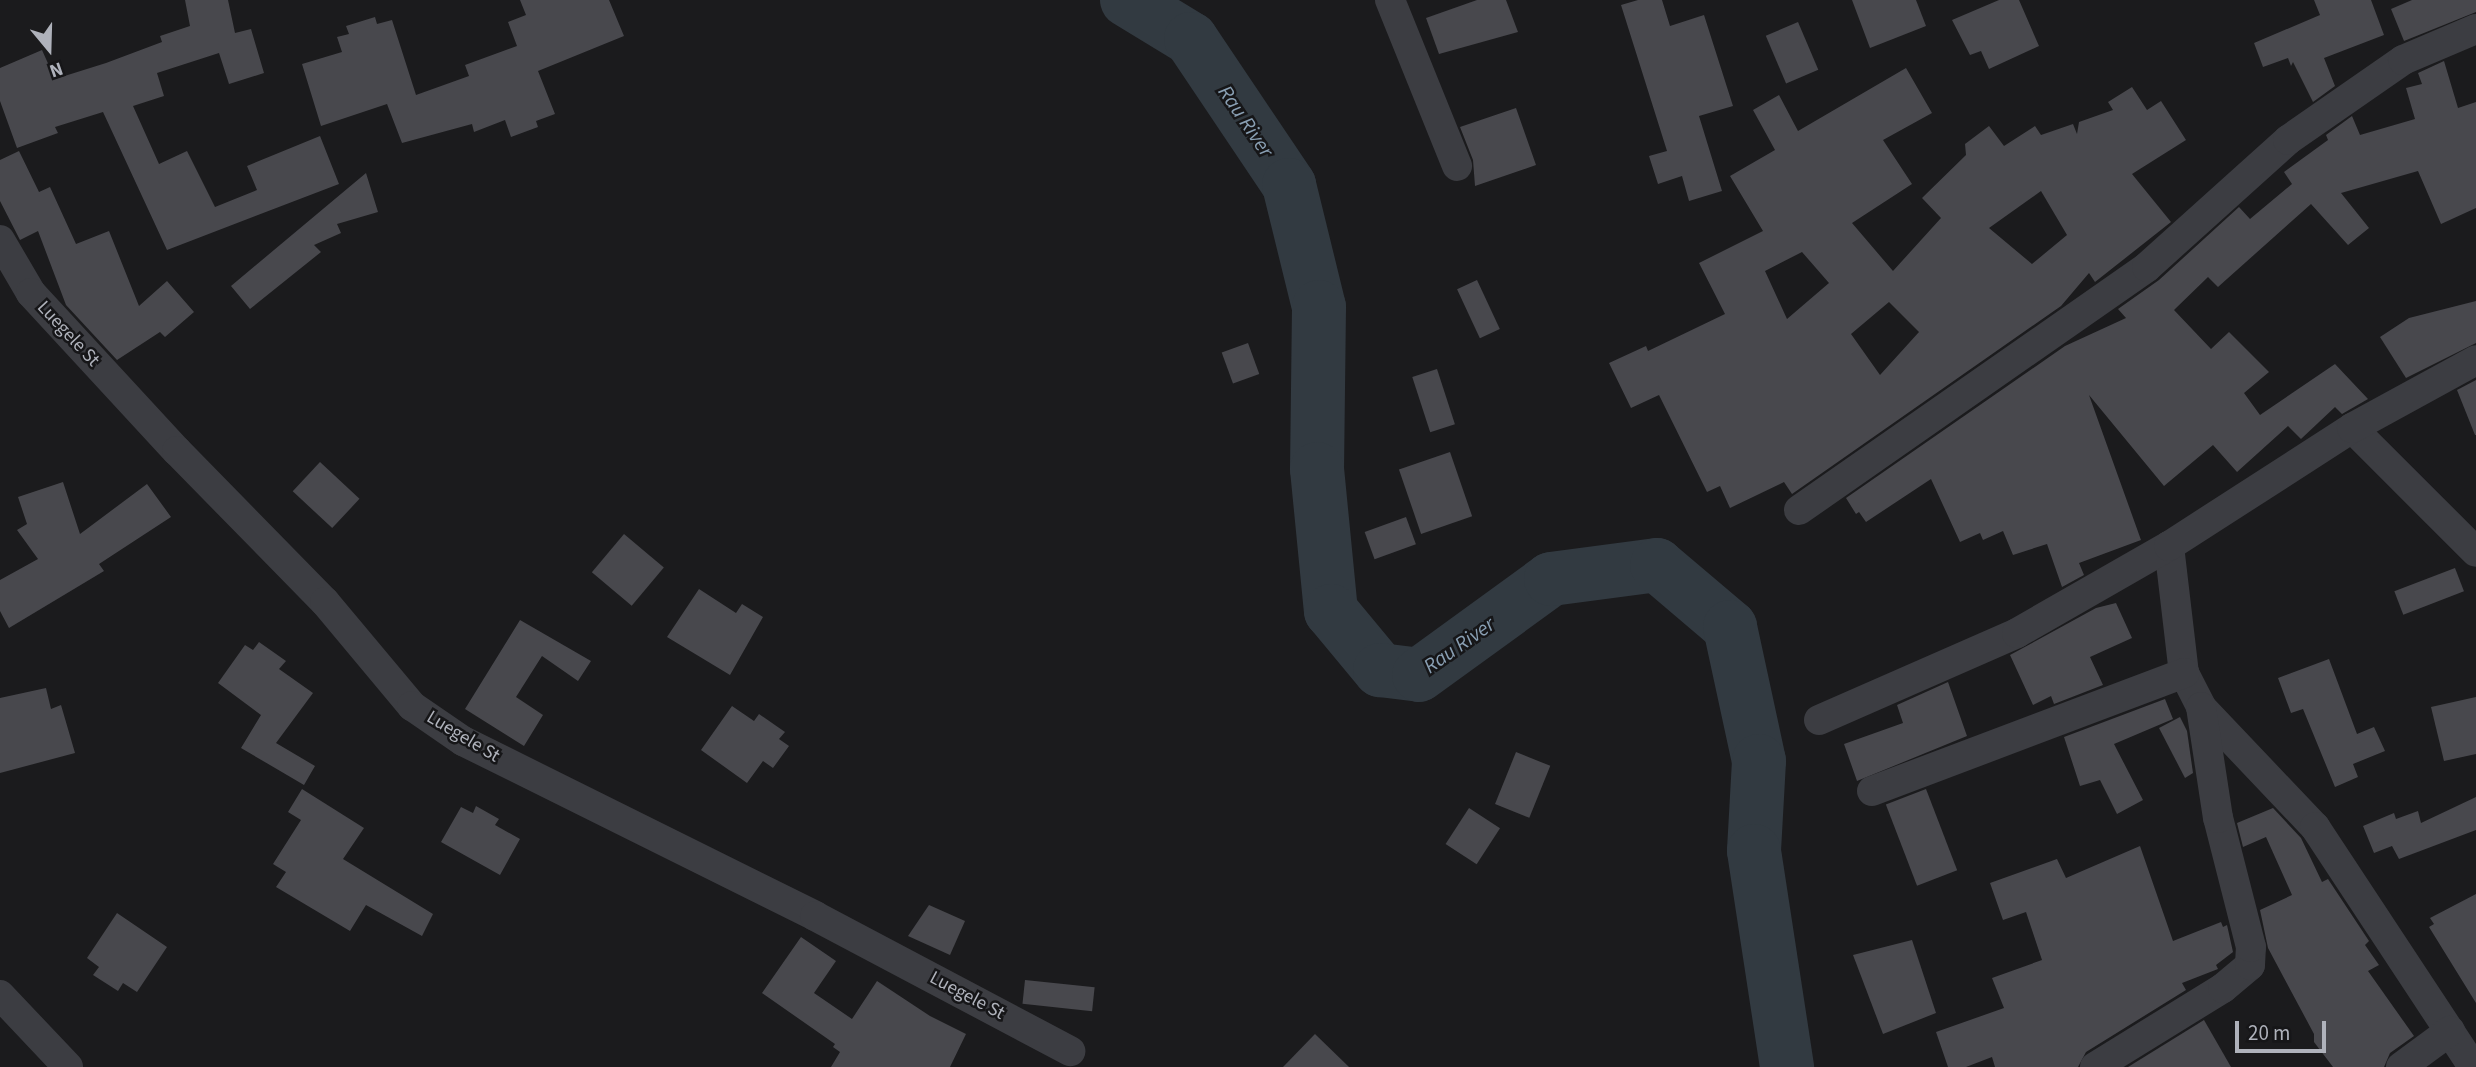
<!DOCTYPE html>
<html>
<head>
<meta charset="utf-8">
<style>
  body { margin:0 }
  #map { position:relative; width:2476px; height:1067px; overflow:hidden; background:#1b1b1d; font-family:"Source Sans 3",sans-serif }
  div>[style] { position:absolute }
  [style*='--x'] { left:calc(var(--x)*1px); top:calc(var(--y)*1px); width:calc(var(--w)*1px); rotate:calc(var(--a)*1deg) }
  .river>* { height:54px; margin:-27px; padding:0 27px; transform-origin:27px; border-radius:27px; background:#323a41 }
  .building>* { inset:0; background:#48484d; transform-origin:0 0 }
  .minor>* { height:30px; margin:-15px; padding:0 15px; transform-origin:15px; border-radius:15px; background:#3c3d42 }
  span { translate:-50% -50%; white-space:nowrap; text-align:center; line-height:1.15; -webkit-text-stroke:5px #161618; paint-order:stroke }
  .street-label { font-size:19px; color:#afb2bb }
  .water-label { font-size:21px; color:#899fb3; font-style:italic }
  .north { position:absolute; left:14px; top:14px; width:70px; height:70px; -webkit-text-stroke:5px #161618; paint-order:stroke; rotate:161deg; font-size:19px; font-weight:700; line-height:28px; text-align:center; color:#afb2bb }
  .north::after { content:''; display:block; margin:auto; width:24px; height:32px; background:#afb2bb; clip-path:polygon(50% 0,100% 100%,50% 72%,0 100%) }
  .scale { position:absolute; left:2235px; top:1021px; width:91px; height:32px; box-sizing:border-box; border:4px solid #afb2bb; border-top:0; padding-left:9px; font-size:21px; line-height:24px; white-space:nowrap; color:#afb2bb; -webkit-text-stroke:5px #161618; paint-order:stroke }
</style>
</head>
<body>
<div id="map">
  <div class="river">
    <i style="--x:1127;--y:0;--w:75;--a:31.4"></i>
    <i style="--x:1191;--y:39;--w:176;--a:56.1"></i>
    <i style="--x:1289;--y:185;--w:126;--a:76.2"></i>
    <i style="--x:1319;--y:307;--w:162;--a:90.7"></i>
    <i style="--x:1317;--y:469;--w:143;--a:84.4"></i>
    <i style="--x:1331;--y:611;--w:77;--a:50.3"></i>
    <i style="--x:1380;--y:670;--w:39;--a:7"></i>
    <i style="--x:1419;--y:675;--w:163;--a:-36"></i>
    <i style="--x:1551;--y:579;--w:107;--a:-7.5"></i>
    <i style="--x:1657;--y:565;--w:96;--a:40.3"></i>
    <i style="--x:1730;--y:627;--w:137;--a:77.8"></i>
    <i style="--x:1759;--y:761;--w:90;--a:93.2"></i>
    <i style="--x:1754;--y:851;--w:219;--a:81.3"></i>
  </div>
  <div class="building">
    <i style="clip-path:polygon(185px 0,228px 0,235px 33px,251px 29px,264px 73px,229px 84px,219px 53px,157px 73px,164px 96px,133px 106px,159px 164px,187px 151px,215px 207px,257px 190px,247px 166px,320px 136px,339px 184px,167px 250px,103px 112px,55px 127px,58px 133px,17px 148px,0 101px,0 68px,42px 50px,55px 79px,106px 63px,162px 42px,160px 36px,190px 26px)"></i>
    <i style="clip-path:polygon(520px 0,609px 0,624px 36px,538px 71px,555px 114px,536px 121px,538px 127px,511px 137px,505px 120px,474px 132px,472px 124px,402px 143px,387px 104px,321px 126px,302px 64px,342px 52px,337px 37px,349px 34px,346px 26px,375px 17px,377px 24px,392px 20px,416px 95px,469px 76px,465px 65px,517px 46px,508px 22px,526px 15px)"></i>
    <i style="clip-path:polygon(1477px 0,1506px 0,1518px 32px,1439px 54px,1426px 18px)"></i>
    <i style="clip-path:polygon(1638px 0,1662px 0,1670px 26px,1704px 15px,1733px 106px,1699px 116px,1722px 191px,1689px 201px,1682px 176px,1658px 184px,1649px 156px,1667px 151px,1621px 5px)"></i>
    <i style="clip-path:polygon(1852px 0,1916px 0,1926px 26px,1870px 48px)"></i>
    <i style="clip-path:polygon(1999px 0,2019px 0,2039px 46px,1989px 69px,1981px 51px,1970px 55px,1952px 20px)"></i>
    <i style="clip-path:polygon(2314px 0,2371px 0,2384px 35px,2324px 58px,2335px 86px,2313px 102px,2293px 62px,2291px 66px,2288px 58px,2263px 67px,2254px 43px,2320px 15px)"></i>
    <i style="clip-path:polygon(2412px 0,2476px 0,2476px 12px,2404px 41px,2391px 9px)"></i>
    <i style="left:1798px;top:22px;width:52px;height:35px;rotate:67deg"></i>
    <i style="clip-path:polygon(2444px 61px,2458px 108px,2476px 102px,2476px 208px,2441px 224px,2418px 171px,2341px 193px,2369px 228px,2348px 245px,2311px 204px,2218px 287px,2208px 277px,2174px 310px,2211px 349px,2229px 332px,2269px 372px,2244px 393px,2260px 415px,2335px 364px,2368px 399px,2342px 414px,2335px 407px,2301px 439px,2288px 426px,2237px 472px,2213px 445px,2164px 486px,2089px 395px,2141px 540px,2079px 563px,2084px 575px,2062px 587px,2047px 544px,2013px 555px,2003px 531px,1983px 540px,1980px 533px,1960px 542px,1931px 479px,1866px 522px,1859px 512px,1856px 514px,1846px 498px,2065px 346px,2126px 318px,2118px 309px,2159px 280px,2239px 207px,2250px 219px,2292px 184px,2284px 172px,2328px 140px,2326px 135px,2352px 116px,2360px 135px,2415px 119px,2406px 88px,2422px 84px,2418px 73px)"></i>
    <i style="clip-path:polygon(evenodd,1906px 68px,1932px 113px,1883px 140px,1912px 184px,1852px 223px,1893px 271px,1941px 218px,1922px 198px,1966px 155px,1965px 144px,1989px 126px,2004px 146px,2035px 126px,2041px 135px,2073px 124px,2077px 134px,2079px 122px,2113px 110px,2108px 102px,2132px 87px,2147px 110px,2161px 101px,2186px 140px,2132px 174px,2171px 222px,2095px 282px,2089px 273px,2061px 306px,1792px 494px,1784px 482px,1730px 508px,1720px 486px,1707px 492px,1659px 395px,1631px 408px,1609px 363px,1646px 346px,1648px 351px,1725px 314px,1699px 263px,1763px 231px,1730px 176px,1775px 150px,1753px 110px,1779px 95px,1798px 131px,1906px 68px,2041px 191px,2067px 235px,2032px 264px,1989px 228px,2041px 191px,1906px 68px,1802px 252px,1829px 283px,1787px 319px,1765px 271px,1802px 252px,1906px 68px,1889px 302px,1919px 332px,1880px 375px,1851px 334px,1889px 302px)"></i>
    <i style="clip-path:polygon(1516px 108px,1536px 165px,1475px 186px,1473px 160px,1460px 127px)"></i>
    <i style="clip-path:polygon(19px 151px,39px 192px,50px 187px,76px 244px,109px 231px,139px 306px,167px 281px,194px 312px,165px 337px,160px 332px,117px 360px,66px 305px,38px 231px,20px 240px,0 201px,0 160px)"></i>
    <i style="clip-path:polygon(366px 173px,378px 212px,337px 224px,341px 233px,314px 245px,321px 252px,250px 309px,231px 286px)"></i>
    <i style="left:1477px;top:280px;width:54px;height:22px;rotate:65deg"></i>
    <i style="clip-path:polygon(2476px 301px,2476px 343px,2406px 378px,2380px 337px,2409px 318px)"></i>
    <i style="left:1248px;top:343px;width:33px;height:28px;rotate:70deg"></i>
    <i style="left:1437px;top:369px;width:58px;height:26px;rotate:72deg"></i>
    <i style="clip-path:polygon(2476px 380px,2476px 435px,2475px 435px,2457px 390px)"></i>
    <i style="left:1450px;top:452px;width:68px;height:54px;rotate:71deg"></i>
    <i style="left:320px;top:462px;width:54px;height:40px;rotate:43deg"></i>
    <i style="clip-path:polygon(63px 482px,80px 534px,147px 484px,171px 517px,99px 564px,104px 571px,9px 628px,0 611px,0 580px,38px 559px,17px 530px,27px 524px,18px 497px)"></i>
    <i style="left:1406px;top:517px;width:29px;height:44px;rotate:70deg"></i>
    <i style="left:624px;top:534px;width:52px;height:50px;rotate:40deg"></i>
    <i style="left:2455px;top:568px;width:25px;height:65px;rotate:69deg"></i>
    <i style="clip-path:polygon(699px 589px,736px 613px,742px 604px,763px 617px,730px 675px,667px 637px)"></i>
    <i style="clip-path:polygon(2116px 603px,2132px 638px,2090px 657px,2103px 685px,2054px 704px,2051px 696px,2033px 705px,2010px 655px,2096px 608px)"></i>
    <i style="clip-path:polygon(520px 620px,591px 661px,578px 681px,542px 656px,516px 697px,543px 715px,524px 746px,465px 709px)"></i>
    <i style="clip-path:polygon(259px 642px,286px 661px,279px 669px,313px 693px,276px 743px,315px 766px,304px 785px,241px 748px,261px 715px,218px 683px,245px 645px,253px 650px)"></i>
    <i style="clip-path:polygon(2329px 659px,2357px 734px,2374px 727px,2385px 751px,2353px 764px,2358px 777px,2335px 787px,2303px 709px,2291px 713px,2278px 678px)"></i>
    <i style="clip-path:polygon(1948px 682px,1967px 736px,1857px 781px,1844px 744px,1903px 723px,1897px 705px)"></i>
    <i style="clip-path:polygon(46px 688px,51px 709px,61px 705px,75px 753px,0 773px,0 698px)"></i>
    <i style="clip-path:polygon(2476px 697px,2476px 754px,2444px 761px,2431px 707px)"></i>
    <i style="clip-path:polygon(2165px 699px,2173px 719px,2114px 744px,2143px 800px,2117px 814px,2100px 780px,2080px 786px,2064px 737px)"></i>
    <i style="clip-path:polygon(732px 706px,754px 721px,759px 714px,785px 732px,779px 739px,789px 746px,773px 768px,763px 761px,747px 783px,701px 750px)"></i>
    <i style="clip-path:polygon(2180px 717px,2187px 731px,2193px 773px,2185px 778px,2159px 728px)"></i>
    <i style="left:1516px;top:752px;width:37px;height:56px;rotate:22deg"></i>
    <i style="clip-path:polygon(302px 789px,364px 828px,343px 859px,433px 914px,422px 936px,366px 905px,350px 931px,276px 887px,286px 872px,273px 864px,301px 820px,288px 812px)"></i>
    <i style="left:1926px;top:789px;width:87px;height:43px;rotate:69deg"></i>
    <i style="clip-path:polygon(2476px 797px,2476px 830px,2399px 859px,2392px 846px,2374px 853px,2363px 826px,2394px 813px,2396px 819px,2418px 811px,2421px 823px)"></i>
    <i style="clip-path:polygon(476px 806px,499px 819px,495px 825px,520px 839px,500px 875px,441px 842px,461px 807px,473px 813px)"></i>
    <i style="left:1469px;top:808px;width:37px;height:43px;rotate:33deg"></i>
    <i style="clip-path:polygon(2273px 808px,2301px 838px,2322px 882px,2328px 879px,2369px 941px,2365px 945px,2379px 965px,2368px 971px,2414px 1036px,2390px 1053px,2384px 1067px,2333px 1067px,2314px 1042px,2314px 1034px,2268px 948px,2260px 910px,2292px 895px,2266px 837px,2243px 847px,2237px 823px)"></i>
    <i style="clip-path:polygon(2140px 846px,2173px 941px,2221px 922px,2223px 927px,2227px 925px,2233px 952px,2216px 965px,2218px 969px,2182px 983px,2186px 990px,2086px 1052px,2078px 1067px,1995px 1067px,1992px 1057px,1966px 1067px,1948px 1067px,1936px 1032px,2004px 1008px,1992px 978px,2042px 960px,2026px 912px,2003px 920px,1990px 883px,2057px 859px,2066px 878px)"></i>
    <i style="clip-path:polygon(2476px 894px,2476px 1003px,2429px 927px,2434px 924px,2430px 918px)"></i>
    <i style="clip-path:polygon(929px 905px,965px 921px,950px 955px,908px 936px)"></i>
    <i style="clip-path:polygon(117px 913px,167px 947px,137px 992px,123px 983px,118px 991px,93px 975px,99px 967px,87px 958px)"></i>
    <i style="clip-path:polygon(801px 937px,836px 961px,814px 993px,852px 1019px,877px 981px,930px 1016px,966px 1034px,950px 1067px,831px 1067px,840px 1052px,833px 1047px,835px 1044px,762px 993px)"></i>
    <i style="clip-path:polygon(1912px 940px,1936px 1013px,1883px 1034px,1853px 955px)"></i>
    <i style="left:1025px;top:980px;width:70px;height:24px;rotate:6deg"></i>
    <i style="clip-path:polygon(2204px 1020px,2231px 1067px,2128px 1067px)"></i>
    <i style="clip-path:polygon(1315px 1034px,1349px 1067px,1283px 1067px)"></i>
  </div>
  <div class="minor">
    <i style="--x:1390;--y:0;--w:179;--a:68"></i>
    <i style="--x:0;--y:240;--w:61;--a:59.7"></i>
    <i style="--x:31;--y:293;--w:215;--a:47.3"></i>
    <i style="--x:177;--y:451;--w:211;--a:45.6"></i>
    <i style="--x:325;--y:602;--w:136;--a:50.1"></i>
    <i style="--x:412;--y:706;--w:62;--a:34.5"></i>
    <i style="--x:463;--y:741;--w:393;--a:26.4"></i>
    <i style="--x:815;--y:916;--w:289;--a:27.9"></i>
    <i style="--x:2352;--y:428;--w:175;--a:45"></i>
    <i style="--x:1799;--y:510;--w:424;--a:-34.9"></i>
    <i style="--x:2147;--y:267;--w:190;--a:-42"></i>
    <i style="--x:2288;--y:140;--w:140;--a:-34.8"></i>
    <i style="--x:2403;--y:60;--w:79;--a:-23"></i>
    <i style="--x:2169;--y:546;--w:128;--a:83.3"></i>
    <i style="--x:2184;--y:673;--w:38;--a:63"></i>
    <i style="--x:2201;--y:707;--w:166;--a:46.5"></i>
    <i style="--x:2315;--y:827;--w:287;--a:56.6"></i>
    <i style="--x:1819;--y:720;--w:216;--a:-23.7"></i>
    <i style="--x:2017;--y:633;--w:175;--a:-29.8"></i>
    <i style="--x:2169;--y:546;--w:218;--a:-32.8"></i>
    <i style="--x:2352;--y:428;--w:141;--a:-28.7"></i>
    <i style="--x:1872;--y:791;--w:334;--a:-20.7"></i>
    <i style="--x:0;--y:995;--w:99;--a:46.6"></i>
    <i style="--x:2095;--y:1067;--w:150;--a:-31.7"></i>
    <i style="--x:2223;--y:988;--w:35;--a:-40"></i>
    <i style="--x:2250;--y:965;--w:18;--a:-87"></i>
    <i style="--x:2251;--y:947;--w:133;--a:-104.3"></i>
    <i style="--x:2218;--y:818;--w:112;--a:-98.7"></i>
    <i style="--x:2401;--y:1067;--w:61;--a:-36.3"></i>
  </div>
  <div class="street-label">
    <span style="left:68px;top:334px;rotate:47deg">Luegele St</span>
    <span style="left:463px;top:737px;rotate:31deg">Luegele St</span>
    <span style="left:967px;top:996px;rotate:28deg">Luegele St</span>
  </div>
  <div class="water-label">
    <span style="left:1246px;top:121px;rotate:56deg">Rau River</span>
    <span style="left:1459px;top:645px;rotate:-35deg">Rau River</span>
  </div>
  <div class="north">N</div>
  <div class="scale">20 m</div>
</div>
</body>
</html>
